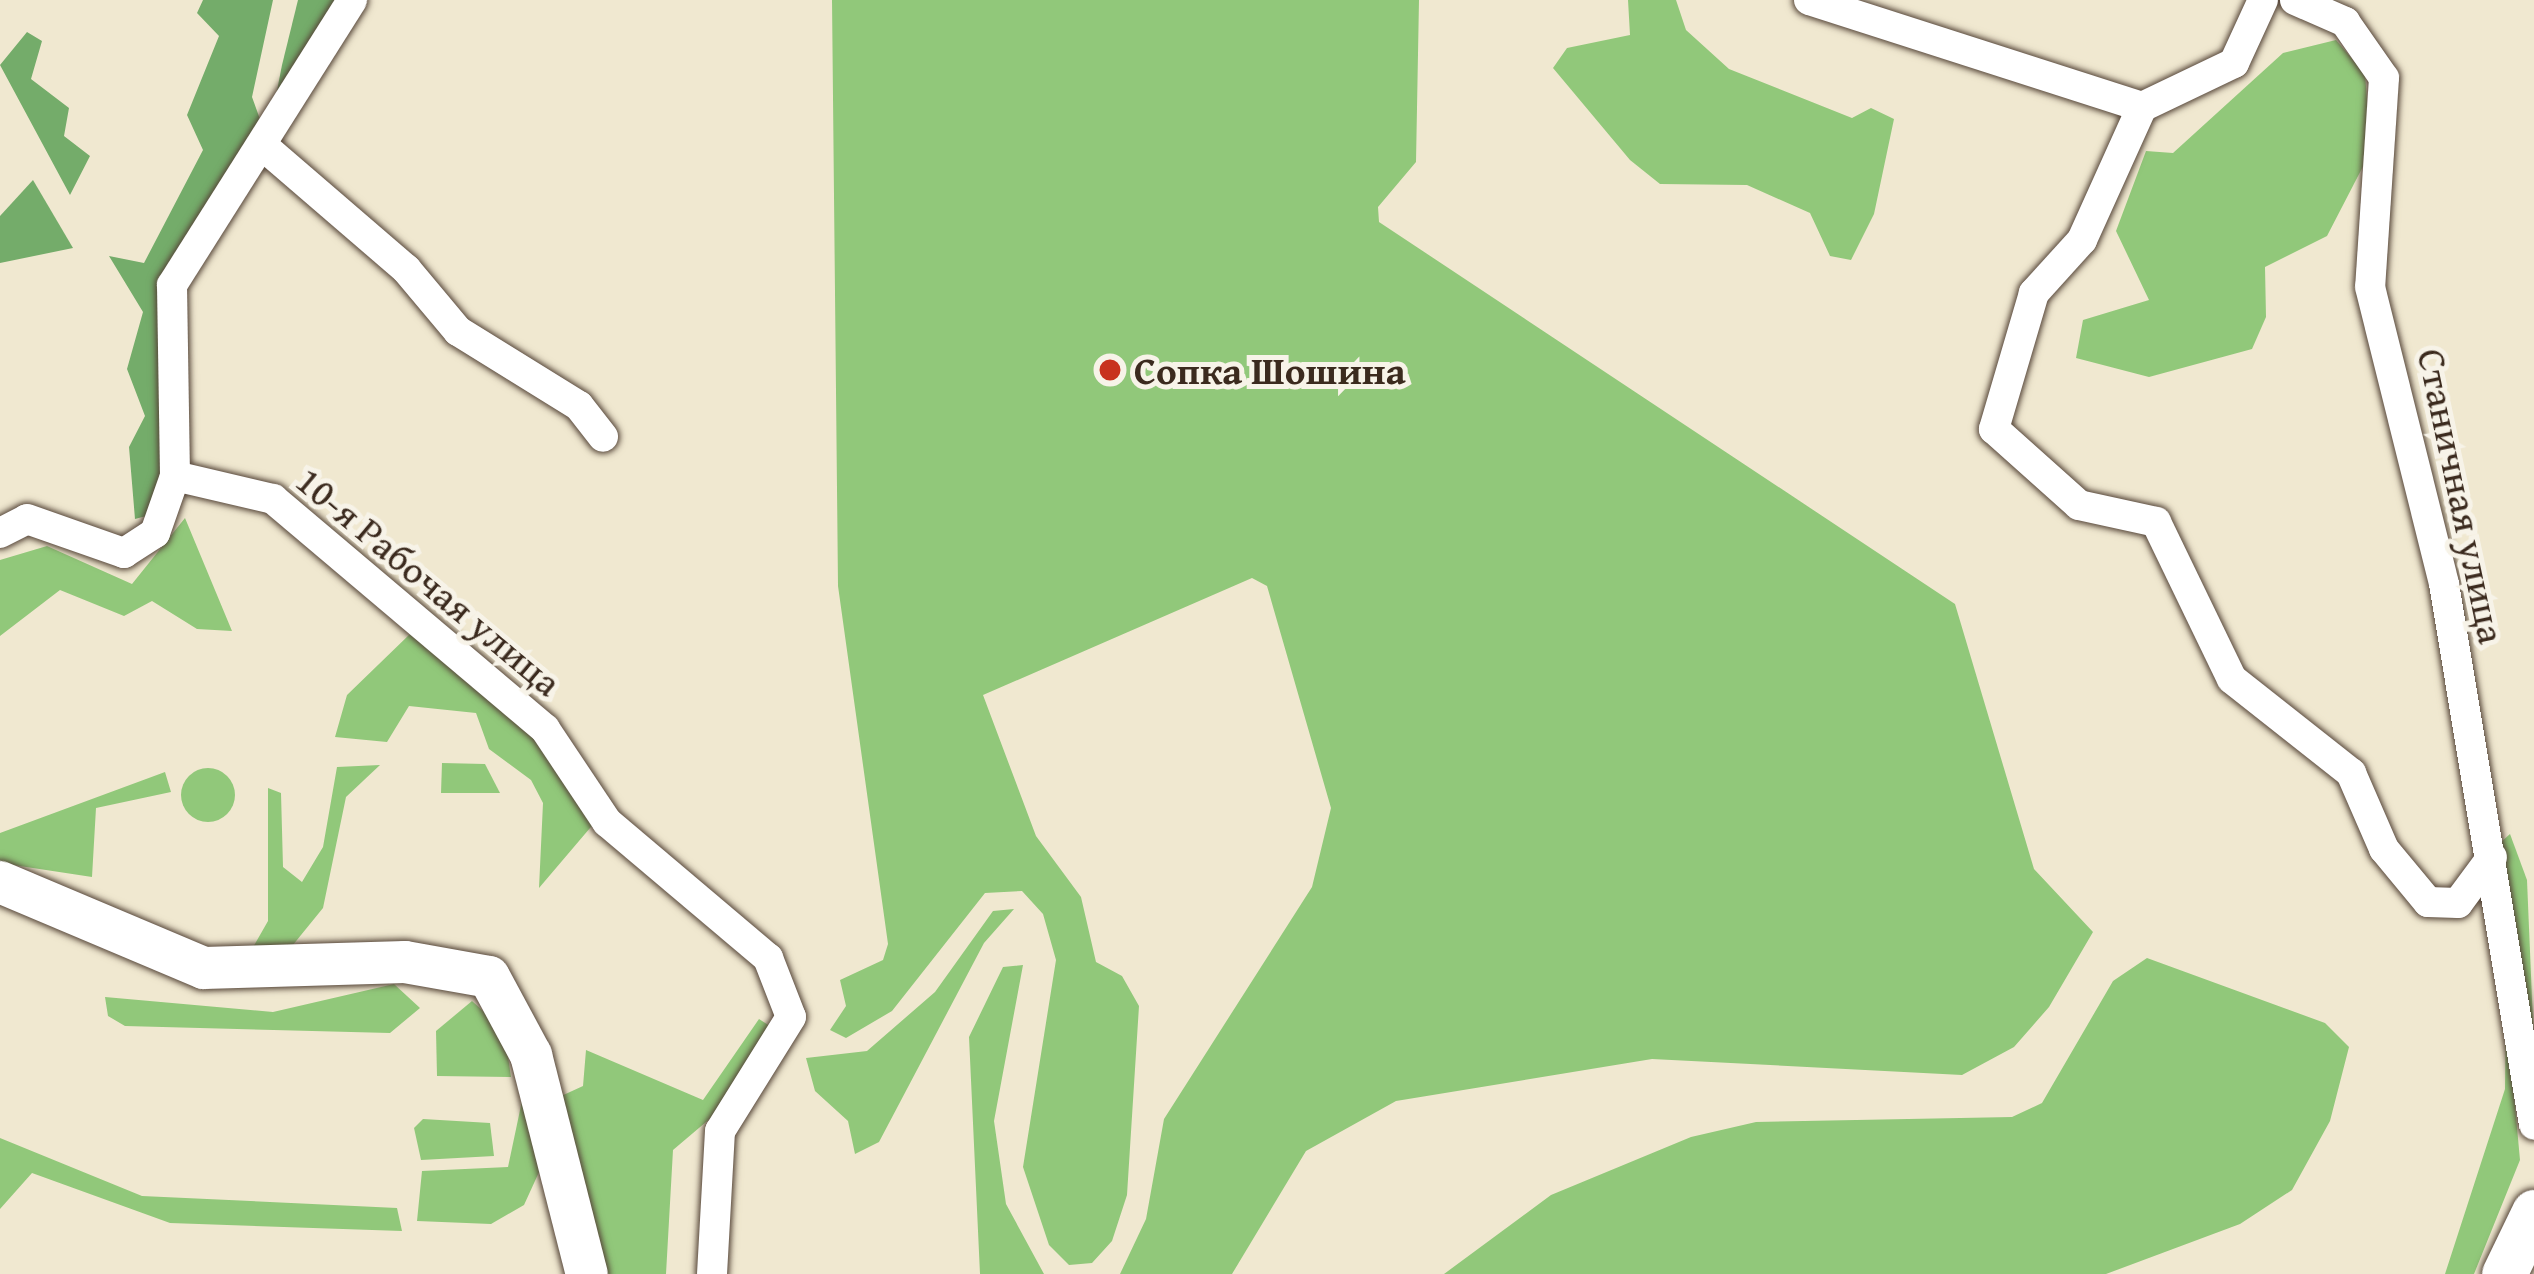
<!DOCTYPE html>
<html>
<head>
<meta charset="utf-8">
<style>
  body { margin:0 }
  #map { position:relative; width:2534px; height:1274px; overflow:hidden; background:#f0e8d0; font-family:"Gentium Book Plus",serif }
  div>[style] { position:absolute }
  [style*='--x'] { left:calc(var(--x)*1px); top:calc(var(--y)*1px); width:calc(var(--w)*1px); rotate:calc(var(--a)*1deg) }
  .green>* { inset:0; background:#91c87a }
  .round { border-radius:50% }
  .forest>* { inset:0; background:#74ac6a }
  .roads { filter:drop-shadow(0 0 3px #564639) drop-shadow(0 0 3px #564639) }
  .street>* { height:30px; margin:-15px; padding:0 15px; transform-origin:15px; border-radius:15px; background:#fff }
  .secondary>* { height:42px; margin:-21px; padding:0 21px; transform-origin:21px; border-radius:21px; background:#fff }
  .primary>* { height:45px; margin:-22.5px; padding:0 22.5px; transform-origin:22.5px; border-radius:22.5px; background:#fff }
  .dots>* { width:33px; height:33px; translate:-50% -50%; box-sizing:border-box; border:6px solid #f7f3e8; border-radius:50% }
  span { translate:-50% -50%; white-space:nowrap; text-align:center; line-height:1.15; -webkit-text-stroke:10px #f7f3e8; paint-order:stroke }
  .poi-label { font-size:39px; color:#3b2a1e; font-weight:700 }
  .left { translate:0 -50%; text-align:left }
  .street-label { font-size:39px; color:#3b2a1e }
</style>
</head>
<body>
<div id="map">
  <div class="green">
    <i style="clip-path:polygon(832px 0,1419px 0,1416px 162px,1378px 207px,1379px 222px,1955px 604px,2034px 869px,2093px 932px,2049px 1007px,2014px 1047px,1962px 1075px,1652px 1059px,1396px 1101px,1306px 1151px,1232px 1274px,1120px 1274px,1146px 1219px,1164px 1119px,1312px 887px,1331px 808px,1267px 586px,1252px 578px,983px 695px,1036px 836px,1081px 897px,1096px 962px,1122px 976px,1139px 1006px,1127px 1195px,1112px 1241px,1092px 1263px,1069px 1265px,1049px 1245px,1023px 1167px,1056px 960px,1043px 914px,1022px 891px,985px 893px,892px 1011px,846px 1038px,830px 1030px,846px 1006px,840px 980px,883px 960px,888px 944px,838px 586px)"></i>
    <i style="clip-path:polygon(1628px 0,1676px 0,1686px 30px,1729px 69px,1852px 118px,1871px 108px,1894px 119px,1874px 214px,1851px 260px,1830px 256px,1810px 213px,1747px 185px,1660px 184px,1630px 160px,1553px 68px,1567px 48px,1630px 35px)"></i>
    <i style="clip-path:polygon(2336px 40px,2365px 74px,2371px 151px,2327px 236px,2265px 267px,2266px 317px,2252px 349px,2149px 377px,2076px 358px,2083px 320px,2149px 300px,2116px 231px,2146px 151px,2173px 153px,2283px 53px)"></i>
    <i style="clip-path:polygon(185px 518px,232px 631px,197px 629px,152px 601px,124px 616px,60px 590px,0 636px,0 560px,47px 546px,132px 584px)"></i>
    <i style="clip-path:polygon(410px 634px,535px 731px,596px 821px,539px 888px,543px 803px,531px 780px,489px 749px,476px 713px,409px 706px,387px 742px,335px 737px,347px 695px)"></i>
    <i style="clip-path:polygon(442px 763px,485px 764px,500px 793px,441px 793px)"></i>
    <i style="clip-path:polygon(380px 765px,346px 797px,323px 908px,288px 951px,252px 949px,268px 921px,268px 788px,281px 793px,283px 867px,302px 882px,323px 847px,337px 767px)"></i>
    <i class="round" style="left:181px;top:768px;width:54px;height:54px"></i>
    <i style="clip-path:polygon(165px 772px,171px 792px,96px 808px,92px 877px,0 863px,0 833px)"></i>
    <i style="clip-path:polygon(2510px 834px,2527px 880px,2534px 1047px,2500px 843px)"></i>
    <i style="clip-path:polygon(1014px 909px,984px 943px,879px 1142px,855px 1154px,848px 1121px,815px 1091px,806px 1058px,867px 1051px,935px 992px,993px 911px)"></i>
    <i style="clip-path:polygon(2147px 958px,2325px 1023px,2349px 1047px,2330px 1121px,2292px 1190px,2240px 1224px,2106px 1274px,1444px 1274px,1551px 1195px,1691px 1137px,1756px 1122px,2012px 1117px,2042px 1103px,2113px 981px)"></i>
    <i style="clip-path:polygon(1023px 965px,994px 1121px,1006px 1204px,1044px 1274px,980px 1274px,969px 1037px,1003px 967px)"></i>
    <i style="clip-path:polygon(394px 984px,420px 1008px,390px 1033px,125px 1026px,108px 1016px,105px 997px,273px 1012px)"></i>
    <i style="clip-path:polygon(472px 1001px,504px 1030px,511px 1077px,437px 1076px,436px 1031px)"></i>
    <i style="clip-path:polygon(2506px 1008px,2520px 1160px,2474px 1274px,2445px 1274px,2505px 1089px)"></i>
    <i style="clip-path:polygon(759px 1019px,770px 1026px,719px 1111px,673px 1150px,666px 1274px,599px 1274px,559px 1097px,583px 1086px,586px 1050px,703px 1100px)"></i>
    <i style="clip-path:polygon(523px 1096px,540px 1170px,524px 1205px,491px 1224px,417px 1221px,422px 1171px,508px 1167px)"></i>
    <i style="clip-path:polygon(423px 1119px,490px 1123px,494px 1156px,421px 1160px,414px 1128px)"></i>
    <i style="clip-path:polygon(0 1138px,142px 1196px,397px 1208px,402px 1231px,170px 1223px,32px 1173px,0 1209px)"></i>
  </div>
  <div class="forest">
    <i style="clip-path:polygon(203px 0,273px 0,252px 97px,261px 122px,162px 277px,170px 477px,150px 515px,135px 519px,129px 447px,145px 416px,127px 369px,143px 312px,109px 256px,144px 263px,203px 150px,187px 115px,219px 36px,197px 13px)"></i>
    <i style="clip-path:polygon(298px 0,345px 0,273px 111px,282px 65px)"></i>
    <i style="clip-path:polygon(27px 32px,42px 41px,31px 79px,69px 108px,64px 136px,90px 156px,70px 195px,0 65px)"></i>
    <i style="clip-path:polygon(33px 180px,73px 248px,0 263px,0 216px)"></i>
  </div>
  <div class="roads">
    <div class="street">
      <i style="--x:1809;--y:0;--w:350;--a:17.8"></i>
      <i style="--x:2142;--y:107;--w:102;--a:-25.6"></i>
      <i style="--x:2234;--y:63;--w:69;--a:-65.3"></i>
      <i style="--x:2295;--y:0;--w:55;--a:23.7"></i>
      <i style="--x:2345;--y:22;--w:68;--a:55.1"></i>
      <i style="--x:2384;--y:78;--w:209;--a:93.8"></i>
      <i style="--x:2370;--y:287;--w:306;--a:76"></i>
      <i style="--x:2444;--y:584;--w:548;--a:80.55"></i>
      <i style="--x:2142;--y:107;--w:146;--a:114.3"></i>
      <i style="--x:2082;--y:240;--w:72;--a:132.2"></i>
      <i style="--x:2034;--y:293;--w:142;--a:106.4"></i>
      <i style="--x:1994;--y:429;--w:114;--a:41.8"></i>
      <i style="--x:2079;--y:505;--w:79;--a:12.4"></i>
      <i style="--x:2156;--y:522;--w:174;--a:64.2"></i>
      <i style="--x:2232;--y:679;--w:152;--a:38.3"></i>
      <i style="--x:2351;--y:773;--w:83;--a:66.5"></i>
      <i style="--x:2384;--y:849;--w:69;--a:50.3"></i>
      <i style="--x:2428;--y:902;--w:30;--a:2"></i>
      <i style="--x:2458;--y:903;--w:57;--a:-53.5"></i>
      <i style="--x:263;--y:146;--w:189;--a:40.7"></i>
      <i style="--x:406;--y:269;--w:81;--a:50"></i>
      <i style="--x:458;--y:331;--w:142;--a:31.8"></i>
      <i style="--x:579;--y:406;--w:39;--a:52"></i>
      <i style="--x:175;--y:476;--w:101;--a:13.2"></i>
      <i style="--x:273;--y:499;--w:356;--a:40.2"></i>
      <i style="--x:545;--y:729;--w:112;--a:56.3"></i>
      <i style="--x:607;--y:822;--w:211;--a:40.2"></i>
      <i style="--x:768;--y:958;--w:63;--a:68.7"></i>
      <i style="--x:791;--y:1017;--w:134;--a:121.9"></i>
      <i style="--x:720;--y:1131;--w:143;--a:93.2"></i>
      <i style="--x:0;--y:533;--w:30;--a:-27"></i>
      <i style="--x:27;--y:519;--w:103;--a:19.3"></i>
      <i style="--x:124;--y:553;--w:37;--a:-33"></i>
      <i style="--x:155;--y:533;--w:60;--a:-70.7"></i>
      <i style="--x:175;--y:476;--w:191;--a:-90.9"></i>
      <i style="--x:172;--y:285;--w:337;--a:-57.7"></i>
    </div>
    <div class="secondary">
      <i style="--x:0;--y:882;--w:221;--a:22.9"></i>
      <i style="--x:204;--y:968;--w:201;--a:-1.7"></i>
      <i style="--x:405;--y:962;--w:85;--a:10.1"></i>
      <i style="--x:489;--y:977;--w:89;--a:61.7"></i>
      <i style="--x:531;--y:1055;--w:226;--a:75.7"></i>
    </div>
    <div class="primary">
      <i style="--x:2504;--y:1274;--w:69;--a:-64.2"></i>
    </div>
  </div>
  <div class="dots">
    <i style="left:1110px;top:370px;background:#c8321e"></i>
  </div>
  <div class="poi-label">
    <span class="left" style="left:1134px;top:370px">Сопка Шошина</span>
  </div>
  <div class="street-label">
    <span style="left:2462px;top:496px;rotate:78deg">Станичная улица</span>
    <span style="left:429px;top:581px;rotate:40deg">10-я Рабочая улица</span>
  </div>
</div>
</body>
</html>
